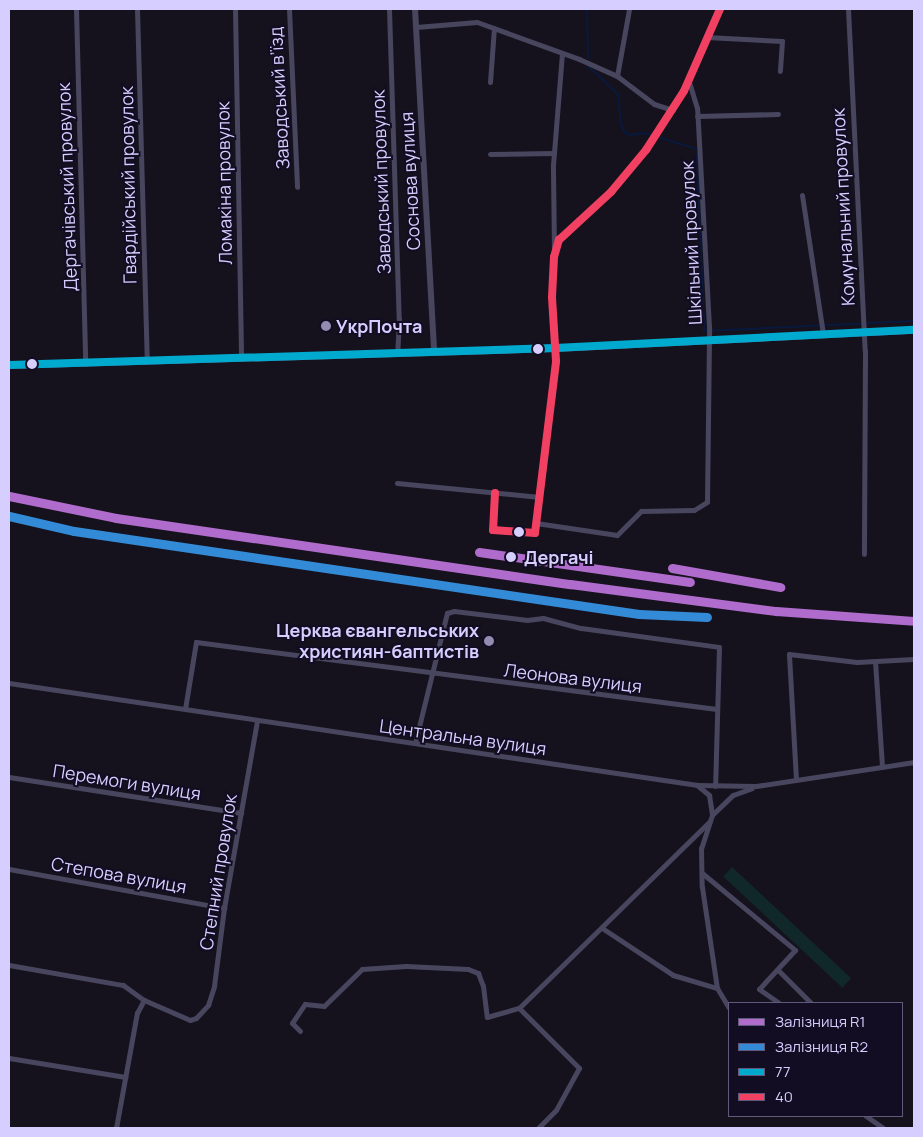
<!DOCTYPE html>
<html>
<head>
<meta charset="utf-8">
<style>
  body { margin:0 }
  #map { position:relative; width:923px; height:1137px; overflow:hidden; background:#15121d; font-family:Manrope,sans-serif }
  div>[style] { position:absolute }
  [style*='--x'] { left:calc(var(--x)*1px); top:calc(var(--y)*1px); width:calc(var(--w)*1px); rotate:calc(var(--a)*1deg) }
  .green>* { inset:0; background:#11282a; transform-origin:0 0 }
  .stream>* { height:2px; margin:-1px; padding:0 1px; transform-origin:1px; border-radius:1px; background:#09193d }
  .minor>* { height:5px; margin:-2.5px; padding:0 2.5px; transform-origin:2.5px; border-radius:2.5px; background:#48465e }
  .tertiary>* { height:6px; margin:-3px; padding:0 3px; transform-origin:3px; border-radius:3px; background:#48465e }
  .secondary>* { height:7px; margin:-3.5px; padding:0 3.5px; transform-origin:3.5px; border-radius:3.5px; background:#565371 }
  .bus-1>* { height:8px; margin:-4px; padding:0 4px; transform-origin:4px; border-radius:4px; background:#00a9ce }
  .bus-2>* { height:8px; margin:-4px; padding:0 4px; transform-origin:4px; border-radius:4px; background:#f24062 }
  .rail-1>* { height:9px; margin:-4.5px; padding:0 4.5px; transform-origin:4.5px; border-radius:4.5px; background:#b06ccc }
  .rail-2>* { height:9px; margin:-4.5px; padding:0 4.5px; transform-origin:4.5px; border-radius:4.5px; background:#338bd7 }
  .dots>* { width:14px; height:14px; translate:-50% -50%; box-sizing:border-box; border:2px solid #120d22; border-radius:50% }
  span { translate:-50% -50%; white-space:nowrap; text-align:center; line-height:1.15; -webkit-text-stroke:4px #120d22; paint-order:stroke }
  .street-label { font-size:18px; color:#d6ceff }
  .poi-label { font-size:18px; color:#d6ceff; font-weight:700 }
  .left { translate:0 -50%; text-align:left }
  .right { translate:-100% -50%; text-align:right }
  .stop-label { font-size:18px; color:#d6ceff; font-weight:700 }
  .frame { position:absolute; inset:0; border:10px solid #d6ceff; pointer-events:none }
  .legend { position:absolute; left:728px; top:1002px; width:175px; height:115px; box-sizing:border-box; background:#120d22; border:1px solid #605a7a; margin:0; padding:6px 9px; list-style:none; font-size:15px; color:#d6ceff }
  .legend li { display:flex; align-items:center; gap:10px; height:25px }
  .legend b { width:25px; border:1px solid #605a7a }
</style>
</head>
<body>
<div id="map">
  <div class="green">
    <i style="left:732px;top:867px;width:163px;height:13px;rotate:43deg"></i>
  </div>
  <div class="stream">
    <i style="--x:587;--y:9;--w:49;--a:88.8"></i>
    <i style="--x:588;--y:66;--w:41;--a:43"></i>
    <i style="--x:618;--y:94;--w:30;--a:84"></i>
    <i style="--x:621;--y:124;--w:10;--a:66"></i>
    <i style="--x:625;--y:133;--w:5;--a:22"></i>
    <i style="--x:630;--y:135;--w:14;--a:-8"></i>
    <i style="--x:644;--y:133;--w:55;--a:16.8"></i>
    <i style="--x:697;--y:154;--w:177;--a:87.7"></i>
    <i style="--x:704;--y:331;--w:210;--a:-2.7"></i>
  </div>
  <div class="minor">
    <i style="--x:76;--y:9;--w:355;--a:88.5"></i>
    <i style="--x:137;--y:9;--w:352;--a:88.4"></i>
    <i style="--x:235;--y:9;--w:349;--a:89"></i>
    <i style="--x:289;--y:9;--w:178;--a:87.4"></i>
    <i style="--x:389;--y:9;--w:310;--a:88.2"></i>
    <i style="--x:399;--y:319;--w:34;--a:93"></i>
    <i style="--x:848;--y:9;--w:342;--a:87.2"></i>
    <i style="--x:865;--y:351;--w:203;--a:90.3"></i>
    <i style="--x:416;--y:27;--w:61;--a:-4.7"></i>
    <i style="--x:477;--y:22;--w:109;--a:19.9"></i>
    <i style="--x:579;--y:59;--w:42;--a:24.1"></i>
    <i style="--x:617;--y:76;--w:46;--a:37.1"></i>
    <i style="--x:654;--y:104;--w:20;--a:18"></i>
    <i style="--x:706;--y:37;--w:76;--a:3"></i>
    <i style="--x:782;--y:41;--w:30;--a:94"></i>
    <i style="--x:617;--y:76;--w:68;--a:-79.8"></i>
    <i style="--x:490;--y:82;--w:54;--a:-85.8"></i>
    <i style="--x:697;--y:116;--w:81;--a:-1.4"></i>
    <i style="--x:490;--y:154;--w:64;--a:-0.9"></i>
    <i style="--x:802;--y:195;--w:141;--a:81.4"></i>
    <i style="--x:554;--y:252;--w:87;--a:-90.7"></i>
    <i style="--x:553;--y:165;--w:112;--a:-85.4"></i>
    <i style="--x:397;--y:483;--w:143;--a:5.6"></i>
    <i style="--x:495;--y:493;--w:37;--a:93"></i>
    <i style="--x:493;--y:530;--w:42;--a:4.1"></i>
    <i style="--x:535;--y:533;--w:173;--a:-83"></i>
    <i style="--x:556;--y:361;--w:13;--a:-94"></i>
    <i style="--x:536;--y:523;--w:82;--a:8.4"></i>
    <i style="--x:617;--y:535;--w:34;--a:-45"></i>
    <i style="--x:641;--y:511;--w:53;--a:-1.1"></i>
    <i style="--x:694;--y:510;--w:15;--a:-32"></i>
    <i style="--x:707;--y:502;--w:175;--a:-89.3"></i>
    <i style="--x:709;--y:327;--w:219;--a:-93.1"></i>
    <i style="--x:697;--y:108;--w:27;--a:-107"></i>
    <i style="--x:875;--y:661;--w:106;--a:86.2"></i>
    <i style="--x:9;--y:683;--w:696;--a:8.43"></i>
    <i style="--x:697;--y:785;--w:59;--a:1"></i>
    <i style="--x:756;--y:786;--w:160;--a:-8.6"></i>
    <i style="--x:185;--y:709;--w:68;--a:-80.7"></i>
    <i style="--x:196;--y:642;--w:525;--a:7.33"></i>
    <i style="--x:415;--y:743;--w:134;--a:-76.2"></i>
    <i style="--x:447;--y:613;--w:7;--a:-16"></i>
    <i style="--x:454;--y:611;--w:74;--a:7"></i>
    <i style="--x:527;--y:620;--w:16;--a:-7"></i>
    <i style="--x:543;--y:618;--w:39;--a:15"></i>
    <i style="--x:581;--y:628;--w:139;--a:7.8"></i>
    <i style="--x:719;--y:647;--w:139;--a:91.6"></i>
    <i style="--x:9;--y:777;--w:235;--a:8.8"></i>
    <i style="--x:796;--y:780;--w:126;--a:-93.2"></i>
    <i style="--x:789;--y:654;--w:68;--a:6.7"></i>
    <i style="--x:857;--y:662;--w:57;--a:-3"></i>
    <i style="--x:697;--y:785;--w:16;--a:40"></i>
    <i style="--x:709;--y:795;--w:20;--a:81"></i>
    <i style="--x:712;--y:815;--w:35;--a:108"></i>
    <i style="--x:701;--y:848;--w:39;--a:89"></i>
    <i style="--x:702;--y:887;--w:102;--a:81.6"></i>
    <i style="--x:717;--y:988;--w:23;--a:59"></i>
    <i style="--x:712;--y:815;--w:29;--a:-44"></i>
    <i style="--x:733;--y:795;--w:20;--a:-20"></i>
    <i style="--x:9;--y:869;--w:219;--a:10.3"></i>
    <i style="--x:702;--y:873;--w:121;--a:39.6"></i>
    <i style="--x:795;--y:950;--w:53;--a:132.7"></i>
    <i style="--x:759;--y:989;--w:24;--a:35"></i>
    <i style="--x:602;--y:928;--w:85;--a:33.5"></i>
    <i style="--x:673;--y:975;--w:46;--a:16.5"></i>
    <i style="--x:9;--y:965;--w:116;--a:10"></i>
    <i style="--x:123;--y:985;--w:26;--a:36"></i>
    <i style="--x:144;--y:1000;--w:50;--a:23.5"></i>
    <i style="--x:190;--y:1020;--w:6;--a:-18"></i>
    <i style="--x:196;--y:1018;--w:18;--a:-47"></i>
    <i style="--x:208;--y:1005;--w:20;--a:-72"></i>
    <i style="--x:214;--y:986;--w:79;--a:-82.7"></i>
    <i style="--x:224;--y:908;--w:191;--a:-80"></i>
    <i style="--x:778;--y:970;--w:47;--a:45"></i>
    <i style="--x:519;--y:1008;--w:85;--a:45"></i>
    <i style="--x:579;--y:1068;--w:48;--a:118.7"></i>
    <i style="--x:556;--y:1110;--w:25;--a:135"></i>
    <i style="--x:300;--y:1031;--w:11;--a:-135"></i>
    <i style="--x:292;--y:1023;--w:23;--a:-56"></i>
    <i style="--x:305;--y:1004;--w:19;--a:6"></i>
    <i style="--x:324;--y:1006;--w:53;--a:-44.2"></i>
    <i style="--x:362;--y:969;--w:44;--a:-3.9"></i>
    <i style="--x:406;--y:966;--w:62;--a:2.8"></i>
    <i style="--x:468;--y:969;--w:11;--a:22"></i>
    <i style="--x:478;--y:973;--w:14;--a:69"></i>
    <i style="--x:483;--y:986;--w:31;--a:83"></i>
    <i style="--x:487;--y:1017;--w:33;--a:-16"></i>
    <i style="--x:519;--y:1008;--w:267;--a:-44.4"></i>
    <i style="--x:9;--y:1058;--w:118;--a:9.3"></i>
    <i style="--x:866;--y:1116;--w:21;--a:35"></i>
    <i style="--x:116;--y:1128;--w:117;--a:-79.7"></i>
    <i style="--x:137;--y:1013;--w:15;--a:-62"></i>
  </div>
  <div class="tertiary">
    <i style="--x:415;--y:9;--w:344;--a:86.8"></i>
    <i style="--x:555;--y:348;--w:51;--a:-93.4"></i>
    <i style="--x:552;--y:297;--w:40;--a:-87.1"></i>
    <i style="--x:554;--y:257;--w:18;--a:-74"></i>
    <i style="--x:559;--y:240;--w:71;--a:-42.7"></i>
    <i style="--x:611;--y:192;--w:55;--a:-50.2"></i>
    <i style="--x:646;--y:150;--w:70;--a:-57.2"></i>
    <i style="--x:684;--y:91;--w:90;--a:-66.3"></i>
  </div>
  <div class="secondary">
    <i style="--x:9;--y:365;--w:546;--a:-1.78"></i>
    <i style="--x:555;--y:348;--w:359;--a:-2.9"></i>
  </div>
  <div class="bus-1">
    <i style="--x:9;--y:365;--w:546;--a:-1.78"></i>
    <i style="--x:555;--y:348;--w:359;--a:-2.9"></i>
  </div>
  <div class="bus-2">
    <i style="--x:495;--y:493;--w:37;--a:93"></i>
    <i style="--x:493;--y:530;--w:42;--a:4.1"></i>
    <i style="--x:535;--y:533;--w:173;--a:-83"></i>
    <i style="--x:556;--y:361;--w:64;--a:-93.6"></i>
    <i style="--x:552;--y:297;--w:40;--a:-87.1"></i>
    <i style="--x:554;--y:257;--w:18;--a:-74"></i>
    <i style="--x:559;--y:240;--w:71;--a:-42.7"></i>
    <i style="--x:611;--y:192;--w:55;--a:-50.2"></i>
    <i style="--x:646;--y:150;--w:70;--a:-57.2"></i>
    <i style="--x:684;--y:91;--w:90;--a:-66.3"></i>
  </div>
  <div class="rail-1">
    <i style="--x:9;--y:496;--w:109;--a:11.6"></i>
    <i style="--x:116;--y:518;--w:459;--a:8.3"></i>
    <i style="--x:570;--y:584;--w:208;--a:7.5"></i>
    <i style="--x:776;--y:611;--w:138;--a:4.1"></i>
    <i style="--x:479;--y:552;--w:213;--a:8.1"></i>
    <i style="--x:672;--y:568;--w:110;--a:10"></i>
  </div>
  <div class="rail-2">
    <i style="--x:9;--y:516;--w:67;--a:13"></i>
    <i style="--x:74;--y:531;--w:571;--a:8.36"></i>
    <i style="--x:639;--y:614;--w:68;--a:2.5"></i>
  </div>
  <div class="dots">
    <i style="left:326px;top:326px;background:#928cb0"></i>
    <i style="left:538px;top:349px;background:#d6ceff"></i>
    <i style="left:32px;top:364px;background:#d6ceff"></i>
    <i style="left:519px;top:532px;background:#d6ceff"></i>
    <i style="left:511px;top:557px;background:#d6ceff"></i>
    <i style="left:489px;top:641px;background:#928cb0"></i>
  </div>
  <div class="street-label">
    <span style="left:279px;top:98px;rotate:-93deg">Заводський в’їзд</span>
    <span style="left:410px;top:181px;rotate:-93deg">Соснова вулиця</span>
    <span style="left:381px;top:182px;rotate:-92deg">Заводський провулок</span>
    <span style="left:224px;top:183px;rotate:-91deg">Ломакіна провулок</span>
    <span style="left:128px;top:185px;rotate:-91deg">Гвардійський провулок</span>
    <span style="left:67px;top:187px;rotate:-92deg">Дергачівський провулок</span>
    <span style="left:843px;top:207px;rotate:-93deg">Комунальний провулок</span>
    <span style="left:691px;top:243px;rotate:-93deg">Шкільний провулок</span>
    <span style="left:573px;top:678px;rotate:7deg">Леонова вулиця</span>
    <span style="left:463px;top:737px;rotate:8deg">Центральна вулиця</span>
    <span style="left:127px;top:782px;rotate:9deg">Перемоги вулиця</span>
    <span style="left:218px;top:872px;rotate:-81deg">Степний провулок</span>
    <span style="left:119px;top:875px;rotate:10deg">Степова вулиця</span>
  </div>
  <div class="poi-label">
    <span class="left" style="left:336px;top:326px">УкрПочта</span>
    <span class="right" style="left:479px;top:641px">Церква євангельських<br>християн-баптистів</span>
  </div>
  <div class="stop-label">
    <span class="left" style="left:524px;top:557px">Дергачі</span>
  </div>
  <div class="frame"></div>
  <ul class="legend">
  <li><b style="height:6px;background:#b06ccc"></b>Залізниця R1</li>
  <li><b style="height:6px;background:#338bd7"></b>Залізниця R2</li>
  <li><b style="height:6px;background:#00a9ce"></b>77</li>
  <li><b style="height:6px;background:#f24062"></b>40</li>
  </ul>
</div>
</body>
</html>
